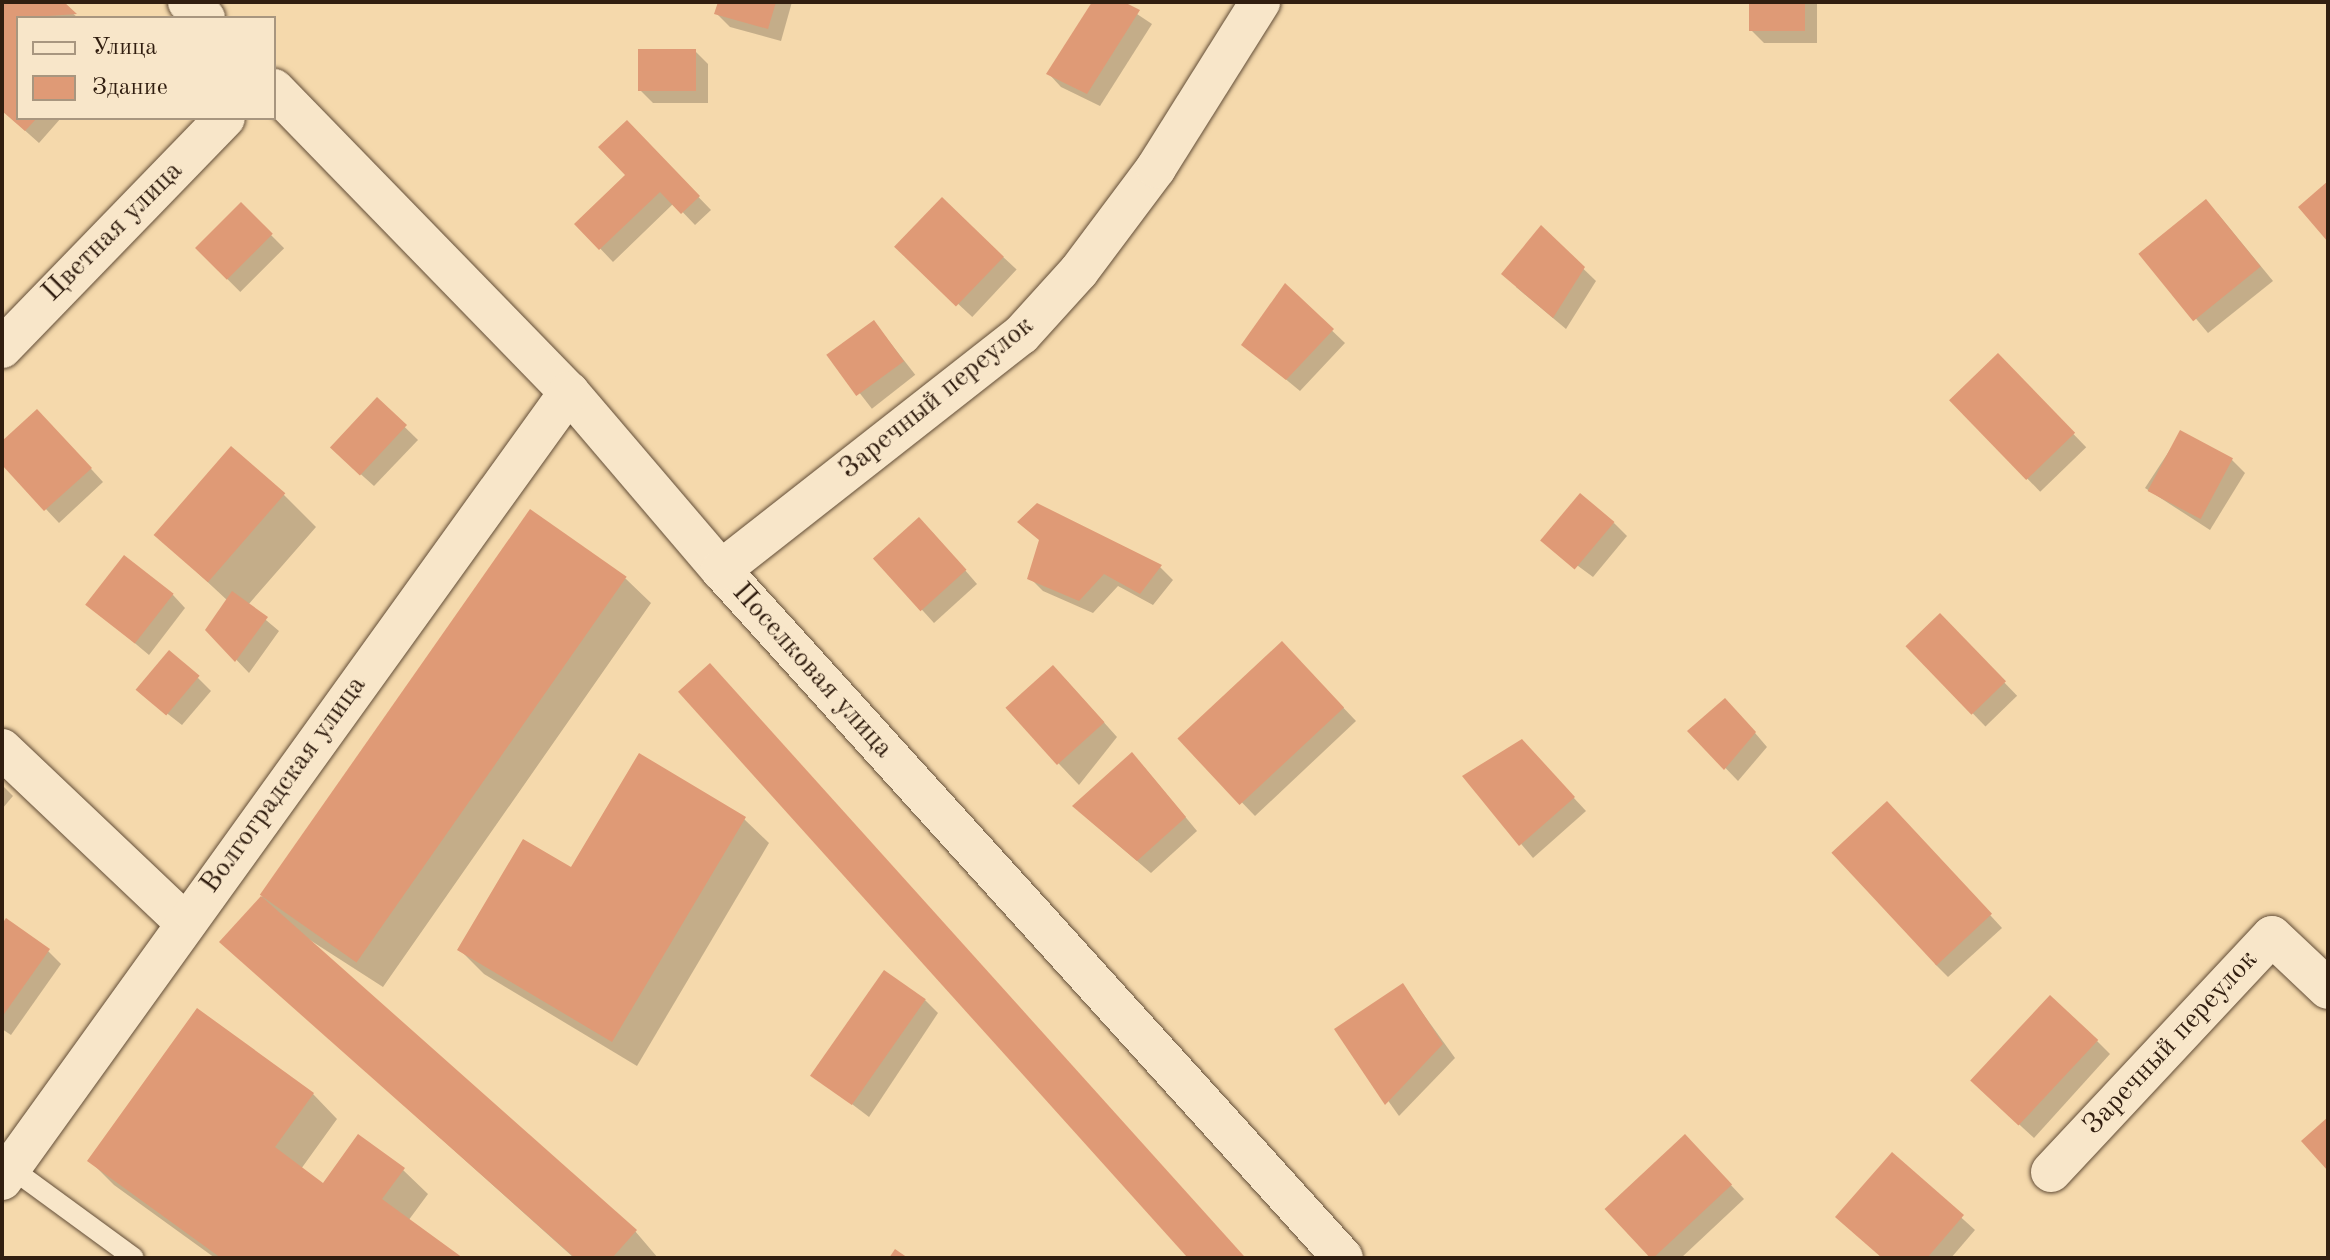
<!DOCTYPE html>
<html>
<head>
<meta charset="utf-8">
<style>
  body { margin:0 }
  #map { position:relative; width:2330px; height:1260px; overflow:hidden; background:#f5d9ac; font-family:"Old Standard TT",serif }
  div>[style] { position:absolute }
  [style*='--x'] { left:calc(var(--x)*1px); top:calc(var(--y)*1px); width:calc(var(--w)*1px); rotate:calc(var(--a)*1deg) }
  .shadow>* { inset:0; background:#0003; transform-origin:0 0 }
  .building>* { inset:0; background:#df9a76; transform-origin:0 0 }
  .roads { filter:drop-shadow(0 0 2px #624d37) drop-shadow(0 0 2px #624d37) }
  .lane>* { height:20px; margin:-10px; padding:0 10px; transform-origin:10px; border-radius:10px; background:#f8e6c9 }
  .street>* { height:40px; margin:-20px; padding:0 20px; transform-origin:20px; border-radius:20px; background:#f8e6c9 }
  span { translate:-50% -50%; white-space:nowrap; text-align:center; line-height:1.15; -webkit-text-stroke:6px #f8e6c9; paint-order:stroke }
  .street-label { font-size:28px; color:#311e10 }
  .frame { position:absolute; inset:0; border:4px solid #311e10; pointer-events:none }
  .legend { position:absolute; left:16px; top:16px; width:260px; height:104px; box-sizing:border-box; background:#f8e6c9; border:2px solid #a8967f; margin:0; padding:10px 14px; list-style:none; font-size:24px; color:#311e10 }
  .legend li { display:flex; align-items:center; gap:16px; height:40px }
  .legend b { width:40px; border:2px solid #a8967f }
</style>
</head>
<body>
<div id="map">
  <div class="shadow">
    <i style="clip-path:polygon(5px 2px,60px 2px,78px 18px,18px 18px,18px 118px,61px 118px,39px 143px,2px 110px)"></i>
    <i style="clip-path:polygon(720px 2px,792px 2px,781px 41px,730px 27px,717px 14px)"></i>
    <i style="clip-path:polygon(1094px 2px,1119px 2px,1152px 24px,1100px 106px,1061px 87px,1049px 74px)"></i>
    <i style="clip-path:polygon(1751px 2px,1817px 2px,1817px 43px,1764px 43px,1751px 30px)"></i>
    <i style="clip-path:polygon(695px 51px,708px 64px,708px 103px,653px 103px,640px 90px)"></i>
    <i style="clip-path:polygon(627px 123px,711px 210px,695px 225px,674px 203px,613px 262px,577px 224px,628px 176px)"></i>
    <i style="left:942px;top:200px;width:102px;height:65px;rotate:43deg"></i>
    <i style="left:241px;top:205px;width:61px;height:62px;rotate:45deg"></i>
    <i style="clip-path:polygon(2218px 214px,2273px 281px,2208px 333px,2141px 253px)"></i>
    <i style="clip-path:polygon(1541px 228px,1596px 281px,1566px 329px,1516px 287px)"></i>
    <i style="clip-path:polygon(1285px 286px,1345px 343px,1300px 391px,1243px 344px)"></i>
    <i style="left:874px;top:322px;width:67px;height:55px;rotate:52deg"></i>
    <i style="left:1998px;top:356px;width:127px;height:64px;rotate:46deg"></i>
    <i style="clip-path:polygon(377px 400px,418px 440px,374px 486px,345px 460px)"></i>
    <i style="clip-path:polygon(50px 424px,103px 482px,59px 523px,2px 462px,2px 444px)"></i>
    <i style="clip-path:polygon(2181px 433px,2232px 460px,2245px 473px,2210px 530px,2145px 488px)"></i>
    <i style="clip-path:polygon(283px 494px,316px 527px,248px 605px,279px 631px,249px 673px,208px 630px,228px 601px,157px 535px)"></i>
    <i style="clip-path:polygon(530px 512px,626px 579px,651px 603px,383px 987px,299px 933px,635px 1231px,658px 1258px,574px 1258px,222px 942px,262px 897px)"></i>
    <i style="clip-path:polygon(1614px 523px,1627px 536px,1593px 577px,1543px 540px)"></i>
    <i style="clip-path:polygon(932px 532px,977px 584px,934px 623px,875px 558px)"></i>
    <i style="clip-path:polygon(1160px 567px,1173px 580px,1153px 605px,1118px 586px,1093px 613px,1043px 591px,1030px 578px)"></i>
    <i style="clip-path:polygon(173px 595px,185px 608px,149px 655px,88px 604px)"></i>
    <i style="left:1940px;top:616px;width:111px;height:44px;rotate:46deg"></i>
    <i style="clip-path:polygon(1295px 657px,1356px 721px,1255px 816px,1181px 739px)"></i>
    <i style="clip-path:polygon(198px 678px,211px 691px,182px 725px,137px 690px)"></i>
    <i style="clip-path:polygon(1066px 680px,1117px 737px,1079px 785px,1008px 710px)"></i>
    <i style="clip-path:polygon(1738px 713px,1767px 747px,1738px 781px,1690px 731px)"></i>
    <i style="clip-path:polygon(1534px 755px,1586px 811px,1533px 858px,1465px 777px)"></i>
    <i style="clip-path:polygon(1144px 767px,1197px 831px,1151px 873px,1087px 818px)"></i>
    <i style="clip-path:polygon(2px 785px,13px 796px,2px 809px)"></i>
    <i style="clip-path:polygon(1900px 817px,2002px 928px,1948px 977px,1935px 964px)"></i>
    <i style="clip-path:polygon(744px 819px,769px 843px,637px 1066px,484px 974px,460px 950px)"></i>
    <i style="clip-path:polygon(2px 927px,48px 951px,61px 964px,11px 1035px,2px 1029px)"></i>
    <i style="clip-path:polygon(1403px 986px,1455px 1058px,1399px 1116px,1337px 1029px)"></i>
    <i style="clip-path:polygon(925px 1000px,938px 1013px,869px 1117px,815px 1076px)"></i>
    <i style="clip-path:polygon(2097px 1041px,2110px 1054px,2034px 1138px,1986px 1094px)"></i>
    <i style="clip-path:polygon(313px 1094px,337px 1119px,301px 1169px,323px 1185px,403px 1170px,428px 1194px,408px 1221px,459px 1258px,215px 1258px,114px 1185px,89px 1160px)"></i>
    <i style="clip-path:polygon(1698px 1150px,1744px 1199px,1681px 1258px,1653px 1258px,1608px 1210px)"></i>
    <i style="clip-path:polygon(1892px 1155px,1975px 1230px,1951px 1258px,1883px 1258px)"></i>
  </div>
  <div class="building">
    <i style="clip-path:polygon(2px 2px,64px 2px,77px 14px,18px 18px,18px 118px,37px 118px,25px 131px,2px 111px)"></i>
    <i style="clip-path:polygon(718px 2px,776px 2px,768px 29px,714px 14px)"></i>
    <i style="clip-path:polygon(1092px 2px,1124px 2px,1140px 10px,1087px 94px,1046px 74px)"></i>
    <i style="left:1749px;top:2px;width:56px;height:29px"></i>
    <i style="left:638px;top:49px;width:58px;height:42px"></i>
    <i style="clip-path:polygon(627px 120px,700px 196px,681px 214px,660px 192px,599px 250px,574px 224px,625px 175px,598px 147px)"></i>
    <i style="clip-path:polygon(2328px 181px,2328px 242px,2298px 207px)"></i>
    <i style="left:942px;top:197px;width:86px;height:69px;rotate:44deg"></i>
    <i style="left:2206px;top:199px;width:87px;height:87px;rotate:51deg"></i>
    <i style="left:241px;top:202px;width:45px;height:65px;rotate:45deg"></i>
    <i style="clip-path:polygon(1541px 225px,1585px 267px,1553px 318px,1501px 274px)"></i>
    <i style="clip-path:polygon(1285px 283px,1334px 329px,1286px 380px,1241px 345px)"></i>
    <i style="left:874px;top:320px;width:51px;height:59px;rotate:54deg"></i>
    <i style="left:1998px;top:353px;width:111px;height:68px;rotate:46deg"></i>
    <i style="left:377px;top:397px;width:41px;height:69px;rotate:43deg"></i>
    <i style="clip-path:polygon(37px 409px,92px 468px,44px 511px,2px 465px,2px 441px)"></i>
    <i style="left:2180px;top:430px;width:60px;height:69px;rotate:28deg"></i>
    <i style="left:231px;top:446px;width:72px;height:118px;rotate:41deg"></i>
    <i style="left:1580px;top:493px;width:45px;height:62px;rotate:40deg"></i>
    <i style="clip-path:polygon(1037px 503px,1162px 565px,1140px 594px,1104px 574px,1079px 601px,1027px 579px,1039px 540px,1017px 522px)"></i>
    <i style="left:530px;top:509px;width:118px;height:471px;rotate:35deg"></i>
    <i style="left:919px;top:517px;width:71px;height:62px;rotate:48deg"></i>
    <i style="left:124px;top:555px;width:63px;height:63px;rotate:38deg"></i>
    <i style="clip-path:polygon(232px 591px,268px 617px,235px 662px,205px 630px)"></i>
    <i style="left:1940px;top:613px;width:95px;height:48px;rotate:46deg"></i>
    <i style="left:1282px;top:641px;width:91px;height:143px;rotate:47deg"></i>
    <i style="left:169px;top:650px;width:40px;height:52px;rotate:40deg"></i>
    <i style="left:710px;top:663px;width:800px;height:43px;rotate:48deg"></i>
    <i style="left:1053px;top:665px;width:77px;height:64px;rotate:48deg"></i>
    <i style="clip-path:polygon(1725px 698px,1756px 732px,1724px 770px,1687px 731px)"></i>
    <i style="clip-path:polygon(1522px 739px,1575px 797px,1519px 846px,1462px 776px)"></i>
    <i style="clip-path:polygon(1132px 752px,1186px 817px,1137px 861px,1072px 806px)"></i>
    <i style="clip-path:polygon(639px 753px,746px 817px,612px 1042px,457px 950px,523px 839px,571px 867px)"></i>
    <i style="left:1887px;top:801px;width:154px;height:76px;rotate:47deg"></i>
    <i style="clip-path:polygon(261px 896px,637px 1230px,612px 1258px,575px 1258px,219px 942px)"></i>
    <i style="clip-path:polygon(6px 918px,50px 949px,2px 1017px,2px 924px)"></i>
    <i style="left:884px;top:970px;width:51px;height:129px;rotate:35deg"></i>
    <i style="clip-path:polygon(1403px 983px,1443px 1044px,1385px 1105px,1334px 1029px)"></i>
    <i style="left:2050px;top:995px;width:66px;height:117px;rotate:43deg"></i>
    <i style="clip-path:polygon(197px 1008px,314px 1093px,275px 1147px,323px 1183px,358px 1134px,405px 1168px,382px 1199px,463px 1258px,221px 1258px,87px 1161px)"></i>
    <i style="clip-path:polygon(2328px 1117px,2328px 1171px,2301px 1141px)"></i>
    <i style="left:1685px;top:1134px;width:69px;height:110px;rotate:47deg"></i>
    <i style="clip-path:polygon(1892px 1152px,1964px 1215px,1927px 1258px,1882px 1258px,1835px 1217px)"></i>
    <i style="clip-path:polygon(895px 1249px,908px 1258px,889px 1258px)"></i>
  </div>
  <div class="roads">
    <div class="lane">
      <i style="--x:11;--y:1168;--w:152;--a:36.2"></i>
    </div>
    <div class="street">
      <i style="--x:188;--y:2;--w:23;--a:43"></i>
      <i style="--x:274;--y:89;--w:423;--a:45.8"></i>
      <i style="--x:569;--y:392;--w:234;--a:49.5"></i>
      <i style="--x:721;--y:570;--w:927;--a:47.88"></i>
      <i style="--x:2;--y:348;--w:320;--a:-45.9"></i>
      <i style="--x:721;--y:570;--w:381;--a:-38.1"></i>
      <i style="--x:1021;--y:335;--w:86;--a:-47.8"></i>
      <i style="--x:1079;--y:271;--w:129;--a:-53.2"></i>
      <i style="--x:1156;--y:168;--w:196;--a:-57.9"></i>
      <i style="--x:2;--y:749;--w:251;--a:43.5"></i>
      <i style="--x:2051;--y:1172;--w:323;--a:-46.9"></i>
      <i style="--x:2272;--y:936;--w:77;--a:43.4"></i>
      <i style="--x:2;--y:1180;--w:971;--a:-54.26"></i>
    </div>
  </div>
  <div class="street-label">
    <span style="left:113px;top:232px;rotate:-45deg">Цветная улица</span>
    <span style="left:937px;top:398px;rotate:-39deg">Заречный переулок</span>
    <span style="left:812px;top:671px;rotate:48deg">Поселковая улица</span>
    <span style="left:284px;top:785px;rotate:-54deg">Волгоградская улица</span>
    <span style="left:2171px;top:1043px;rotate:-47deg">Заречный переулок</span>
  </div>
  <div class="frame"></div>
  <ul class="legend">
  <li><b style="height:10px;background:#f8e6c9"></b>Улица</li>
  <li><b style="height:22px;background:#df9a76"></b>Здание</li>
  </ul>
</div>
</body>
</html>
